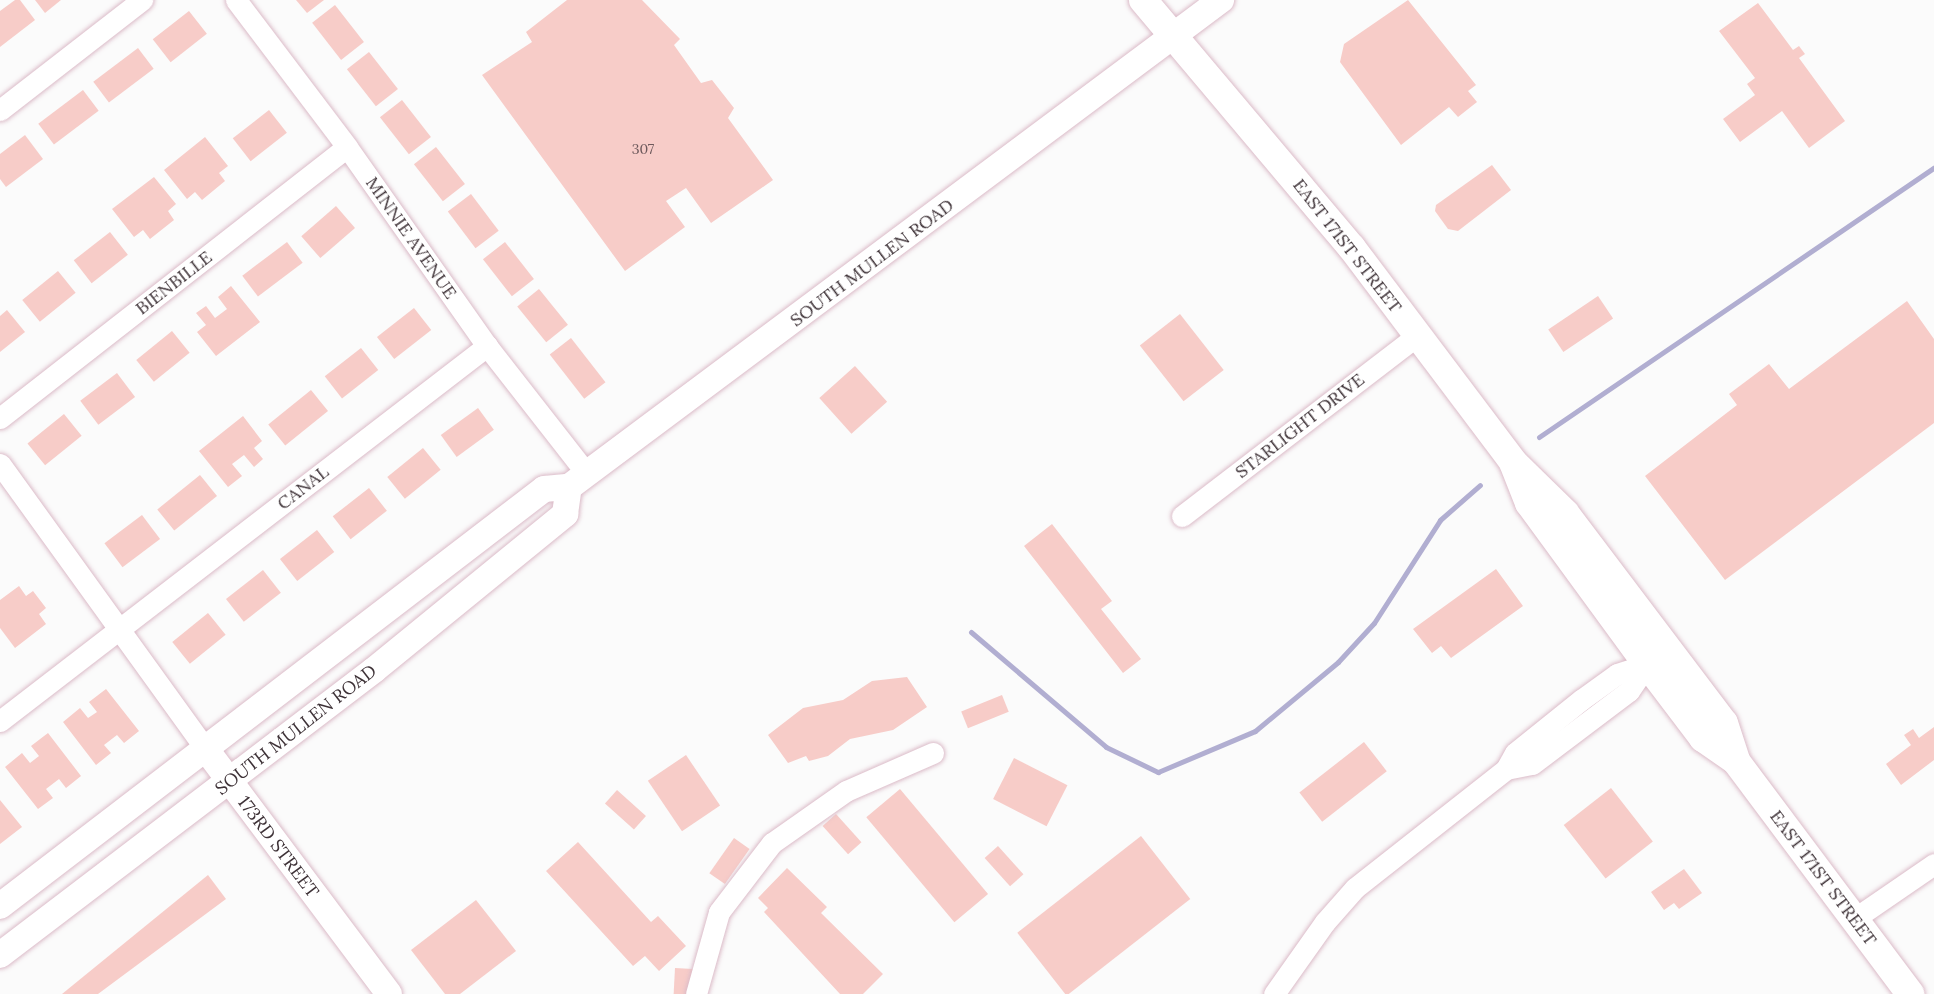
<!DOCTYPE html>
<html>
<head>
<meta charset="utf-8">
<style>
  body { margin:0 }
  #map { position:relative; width:1934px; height:994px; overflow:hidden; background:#fbfbfb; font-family:Lora,serif }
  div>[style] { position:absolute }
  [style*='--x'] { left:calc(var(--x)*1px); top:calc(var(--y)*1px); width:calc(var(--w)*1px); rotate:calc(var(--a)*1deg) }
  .stream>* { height:5px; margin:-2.5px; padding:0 2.5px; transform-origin:2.5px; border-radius:2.5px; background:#b1aed1 }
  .building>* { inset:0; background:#f7ccc8; transform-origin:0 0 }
  .roads { filter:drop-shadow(0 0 2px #dbbbc8) drop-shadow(0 0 2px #dbbbc8) }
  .minor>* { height:21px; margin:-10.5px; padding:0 10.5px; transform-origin:10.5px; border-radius:10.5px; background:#fff }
  .tertiary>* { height:26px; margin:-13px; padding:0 13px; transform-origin:13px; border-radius:13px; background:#fff }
  .secondary>* { height:28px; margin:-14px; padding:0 14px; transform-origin:14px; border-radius:14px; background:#fff }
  span { translate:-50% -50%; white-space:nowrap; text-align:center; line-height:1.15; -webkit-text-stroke:5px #fff; paint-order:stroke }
  .number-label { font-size:14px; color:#6c585b }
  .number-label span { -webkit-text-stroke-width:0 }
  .street-label { font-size:18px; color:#3e3237 }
</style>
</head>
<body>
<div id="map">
  <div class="stream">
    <i style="--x:1539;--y:437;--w:478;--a:-34.3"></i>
    <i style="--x:971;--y:632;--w:177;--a:40.4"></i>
    <i style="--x:1106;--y:747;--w:58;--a:25.7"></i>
    <i style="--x:1158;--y:772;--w:105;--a:-22.9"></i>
    <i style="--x:1255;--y:731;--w:108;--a:-39.7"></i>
    <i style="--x:1338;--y:662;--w:53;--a:-47.3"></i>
    <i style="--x:1374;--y:623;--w:122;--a:-57.3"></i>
    <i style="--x:1440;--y:520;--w:53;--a:-41.2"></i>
  </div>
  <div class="building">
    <i style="clip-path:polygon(15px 0,20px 0,35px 20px,0 47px,0 11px)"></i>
    <i style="clip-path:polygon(35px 0,61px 0,45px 13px)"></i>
    <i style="clip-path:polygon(296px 0,324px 0,307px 13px)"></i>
    <i style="clip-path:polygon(567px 0,642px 0,680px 39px,674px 45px,701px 83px,712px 80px,734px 108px,728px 118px,773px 180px,711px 223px,686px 188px,666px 201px,685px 227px,625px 271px,482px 75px,532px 42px,526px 32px)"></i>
    <i style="clip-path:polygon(1408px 0,1476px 85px,1468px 91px,1477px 102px,1458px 117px,1449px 107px,1401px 145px,1340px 62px,1344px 44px)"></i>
    <i style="clip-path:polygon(1758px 3px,1793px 50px,1799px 46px,1805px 54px,1799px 58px,1845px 121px,1809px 148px,1782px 111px,1740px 142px,1723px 119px,1755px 95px,1747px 84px,1755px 78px,1719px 31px)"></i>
    <i style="left:335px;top:5px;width:47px;height:29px;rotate:52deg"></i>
    <i style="left:189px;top:11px;width:29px;height:46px;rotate:52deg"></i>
    <i style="left:138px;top:48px;width:26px;height:56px;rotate:53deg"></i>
    <i style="left:369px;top:52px;width:47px;height:28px;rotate:52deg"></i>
    <i style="left:83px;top:90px;width:26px;height:56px;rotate:53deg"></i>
    <i style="left:402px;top:100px;width:47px;height:28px;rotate:52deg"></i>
    <i style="left:269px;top:110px;width:29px;height:46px;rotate:52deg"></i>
    <i style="clip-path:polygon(25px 135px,43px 159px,6px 187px,0 179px,0 154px)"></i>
    <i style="clip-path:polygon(205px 137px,228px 166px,219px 173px,225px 181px,202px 200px,195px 192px,187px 199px,164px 170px)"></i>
    <i style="left:436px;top:147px;width:47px;height:28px;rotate:52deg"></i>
    <i style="clip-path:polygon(1492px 165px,1511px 190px,1458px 231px,1448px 229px,1435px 211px,1436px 205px)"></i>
    <i style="clip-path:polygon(154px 177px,176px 204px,168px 211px,174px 220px,150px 239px,143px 230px,134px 237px,112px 209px)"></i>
    <i style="left:471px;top:194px;width:46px;height:29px;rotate:53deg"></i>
    <i style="left:336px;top:206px;width:29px;height:46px;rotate:49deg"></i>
    <i style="left:110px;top:232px;width:29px;height:46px;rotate:52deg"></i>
    <i style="left:287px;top:242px;width:26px;height:56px;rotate:53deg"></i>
    <i style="left:505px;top:242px;width:47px;height:28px;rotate:52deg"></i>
    <i style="left:58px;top:271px;width:28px;height:46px;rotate:51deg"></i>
    <i style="clip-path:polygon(231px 286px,260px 322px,216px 356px,197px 332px,206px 325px,196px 313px,206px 306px,215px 318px,227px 309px,218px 297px)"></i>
    <i style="left:539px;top:289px;width:46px;height:28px;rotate:51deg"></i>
    <i style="left:1598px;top:296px;width:27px;height:60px;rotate:56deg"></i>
    <i style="clip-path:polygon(1907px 301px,1934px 339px,1934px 423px,1725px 580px,1645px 476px,1737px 405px,1729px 394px,1769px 364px,1789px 389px)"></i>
    <i style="left:414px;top:308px;width:28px;height:47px;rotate:52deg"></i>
    <i style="clip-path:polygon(7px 310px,25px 332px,0 352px,0 316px)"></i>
    <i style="left:1180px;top:314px;width:71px;height:51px;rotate:52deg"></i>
    <i style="left:172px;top:331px;width:28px;height:46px;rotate:51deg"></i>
    <i style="left:571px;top:338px;width:56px;height:27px;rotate:52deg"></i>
    <i style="left:361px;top:348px;width:28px;height:46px;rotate:52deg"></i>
    <i style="left:855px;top:366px;width:48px;height:48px;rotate:48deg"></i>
    <i style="left:117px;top:373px;width:30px;height:46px;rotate:53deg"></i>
    <i style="left:311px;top:390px;width:27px;height:55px;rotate:51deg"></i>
    <i style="left:478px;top:408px;width:27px;height:46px;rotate:54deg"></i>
    <i style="left:64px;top:414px;width:28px;height:47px;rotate:51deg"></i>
    <i style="clip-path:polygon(243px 416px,262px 441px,254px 448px,263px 459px,254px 467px,244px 455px,232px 464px,242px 476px,228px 487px,199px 451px)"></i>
    <i style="left:423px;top:448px;width:28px;height:46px;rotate:51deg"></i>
    <i style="left:200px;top:475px;width:27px;height:55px;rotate:51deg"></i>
    <i style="left:369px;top:488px;width:29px;height:46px;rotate:52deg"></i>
    <i style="left:142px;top:515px;width:30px;height:47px;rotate:53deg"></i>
    <i style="clip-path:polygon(1052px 524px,1112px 601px,1101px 609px,1141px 659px,1123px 673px,1024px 546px)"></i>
    <i style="left:317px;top:530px;width:28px;height:47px;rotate:52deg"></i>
    <i style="clip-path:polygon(1496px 569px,1523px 606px,1451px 658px,1441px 646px,1432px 653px,1413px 629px)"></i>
    <i style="left:263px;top:570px;width:29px;height:47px;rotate:52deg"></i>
    <i style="clip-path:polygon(19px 586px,26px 596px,33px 591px,46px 608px,39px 614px,46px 624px,15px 648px,0 628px,0 600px)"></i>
    <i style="left:208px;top:613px;width:28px;height:46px;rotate:51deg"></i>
    <i style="clip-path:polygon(907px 677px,927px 707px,893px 730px,850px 739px,828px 756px,809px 761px,806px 756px,788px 763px,768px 735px,803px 708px,843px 700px,872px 681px)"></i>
    <i style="clip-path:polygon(106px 689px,139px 731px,124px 743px,117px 735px,104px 745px,111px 753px,96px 765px,63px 722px,80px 708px,88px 718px,97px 712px,89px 702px)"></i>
    <i style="left:1002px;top:695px;width:18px;height:44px;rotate:68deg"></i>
    <i style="clip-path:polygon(1934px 727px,1934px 760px,1901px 785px,1886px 764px,1911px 745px,1904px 735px,1913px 729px,1919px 738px)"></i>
    <i style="clip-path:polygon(48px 733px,81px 776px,66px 788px,59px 779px,46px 789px,53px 798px,38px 809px,5px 767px,22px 753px,30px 763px,39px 756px,31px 746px)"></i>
    <i style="left:1364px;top:742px;width:37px;height:82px;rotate:52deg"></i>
    <i style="left:686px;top:755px;width:61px;height:46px;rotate:56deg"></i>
    <i style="left:1014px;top:758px;width:60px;height:46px;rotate:27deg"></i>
    <i style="left:1611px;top:788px;width:68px;height:60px;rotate:52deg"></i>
    <i style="left:900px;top:789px;width:137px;height:44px;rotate:50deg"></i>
    <i style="left:617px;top:790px;width:39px;height:18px;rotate:42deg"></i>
    <i style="clip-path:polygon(0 800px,22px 827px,0 844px)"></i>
    <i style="left:836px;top:814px;width:38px;height:18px;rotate:48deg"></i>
    <i style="left:1141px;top:836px;width:80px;height:157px;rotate:52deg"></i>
    <i style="left:734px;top:838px;width:19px;height:43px;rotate:35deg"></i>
    <i style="clip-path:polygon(578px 842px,651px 922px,658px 916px,686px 946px,659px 971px,645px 956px,633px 966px,546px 871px)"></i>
    <i style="left:998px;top:846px;width:38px;height:18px;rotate:48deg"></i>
    <i style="clip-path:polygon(787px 868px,827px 907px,821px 913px,883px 974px,863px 994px,840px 994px,764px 912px,768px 908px,758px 898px)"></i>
    <i style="clip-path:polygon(1684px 869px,1702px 893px,1679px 909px,1674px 903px,1664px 910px,1651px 892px)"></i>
    <i style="clip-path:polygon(208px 875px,226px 899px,98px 994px,62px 994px)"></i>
    <i style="clip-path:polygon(476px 900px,516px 951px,460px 994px,445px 994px,411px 950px)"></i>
    <i style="left:675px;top:968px;width:18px;height:26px;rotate:3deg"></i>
  </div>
  <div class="roads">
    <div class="minor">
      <i style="--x:236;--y:0;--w:184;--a:52.9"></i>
      <i style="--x:347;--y:147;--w:243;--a:54.9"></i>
      <i style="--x:487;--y:346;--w:162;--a:52"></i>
      <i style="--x:0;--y:110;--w:180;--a:-37.8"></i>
      <i style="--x:0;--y:418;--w:440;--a:-38"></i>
      <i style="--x:0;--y:464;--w:350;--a:54.2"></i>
      <i style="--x:1182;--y:516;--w:296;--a:-37.5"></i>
      <i style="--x:0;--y:721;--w:615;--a:-37.6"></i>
      <i style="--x:1506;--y:769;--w:26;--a:-11"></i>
      <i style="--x:1532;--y:764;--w:121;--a:-37"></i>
      <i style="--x:1629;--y:691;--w:32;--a:-56"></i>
      <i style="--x:1854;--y:919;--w:97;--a:-34.5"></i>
      <i style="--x:696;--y:994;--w:85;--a:-74.3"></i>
      <i style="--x:719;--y:912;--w:87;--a:-52.5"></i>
      <i style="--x:772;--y:843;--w:90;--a:-35.1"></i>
      <i style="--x:846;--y:791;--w:95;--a:-23.6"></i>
      <i style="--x:1274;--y:994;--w:88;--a:-54.7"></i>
      <i style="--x:1325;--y:922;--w:45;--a:-48.6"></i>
      <i style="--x:1355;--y:888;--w:192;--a:-38.2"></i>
      <i style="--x:1506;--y:769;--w:18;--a:-61"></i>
      <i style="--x:1515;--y:753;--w:85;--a:-38.8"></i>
      <i style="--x:1581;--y:700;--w:44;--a:-35.8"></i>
      <i style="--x:1617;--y:674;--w:32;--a:-18"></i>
    </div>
    <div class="tertiary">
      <i style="--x:205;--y:748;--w:307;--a:53.2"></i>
      <i style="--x:0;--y:906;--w:685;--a:-37.47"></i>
      <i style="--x:544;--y:489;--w:25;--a:-5"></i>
      <i style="--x:569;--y:487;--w:814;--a:-36.76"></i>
      <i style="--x:0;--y:955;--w:470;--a:-37.3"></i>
      <i style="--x:374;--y:670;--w:247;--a:-39.2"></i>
      <i style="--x:565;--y:514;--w:27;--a:-82"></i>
    </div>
    <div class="secondary">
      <i style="--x:1143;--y:0;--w:324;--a:49.9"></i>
      <i style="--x:1352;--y:248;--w:268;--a:53"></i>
      <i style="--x:1513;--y:462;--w:73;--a:44.4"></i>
      <i style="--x:1565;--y:513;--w:263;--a:52.9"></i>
      <i style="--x:1724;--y:723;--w:40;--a:72"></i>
      <i style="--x:1514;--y:465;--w:41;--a:68.5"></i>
      <i style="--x:1529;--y:503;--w:200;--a:53.8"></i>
      <i style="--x:1647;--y:664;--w:93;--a:52.9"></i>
      <i style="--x:1703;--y:738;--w:40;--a:34.9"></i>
      <i style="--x:1736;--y:761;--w:291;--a:53.2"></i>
    </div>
  </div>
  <div class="number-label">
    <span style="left:643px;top:149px">307</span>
  </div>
  <div class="street-label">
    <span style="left:411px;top:238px;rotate:55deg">MINNIE AVENUE</span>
    <span style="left:1347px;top:246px;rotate:52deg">EAST 171ST STREET</span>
    <span style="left:872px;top:263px;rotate:-37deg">SOUTH MULLEN ROAD</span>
    <span style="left:174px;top:283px;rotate:-38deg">BIENBILLE</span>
    <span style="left:1300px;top:426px;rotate:-38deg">STARLIGHT DRIVE</span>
    <span style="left:303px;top:488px;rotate:-38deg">CANAL</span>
    <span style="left:296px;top:730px;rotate:-38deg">SOUTH MULLEN ROAD</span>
    <span style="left:278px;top:847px;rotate:53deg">173RD STREET</span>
    <span style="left:1823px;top:878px;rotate:53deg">EAST 171ST STREET</span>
  </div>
</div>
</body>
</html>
